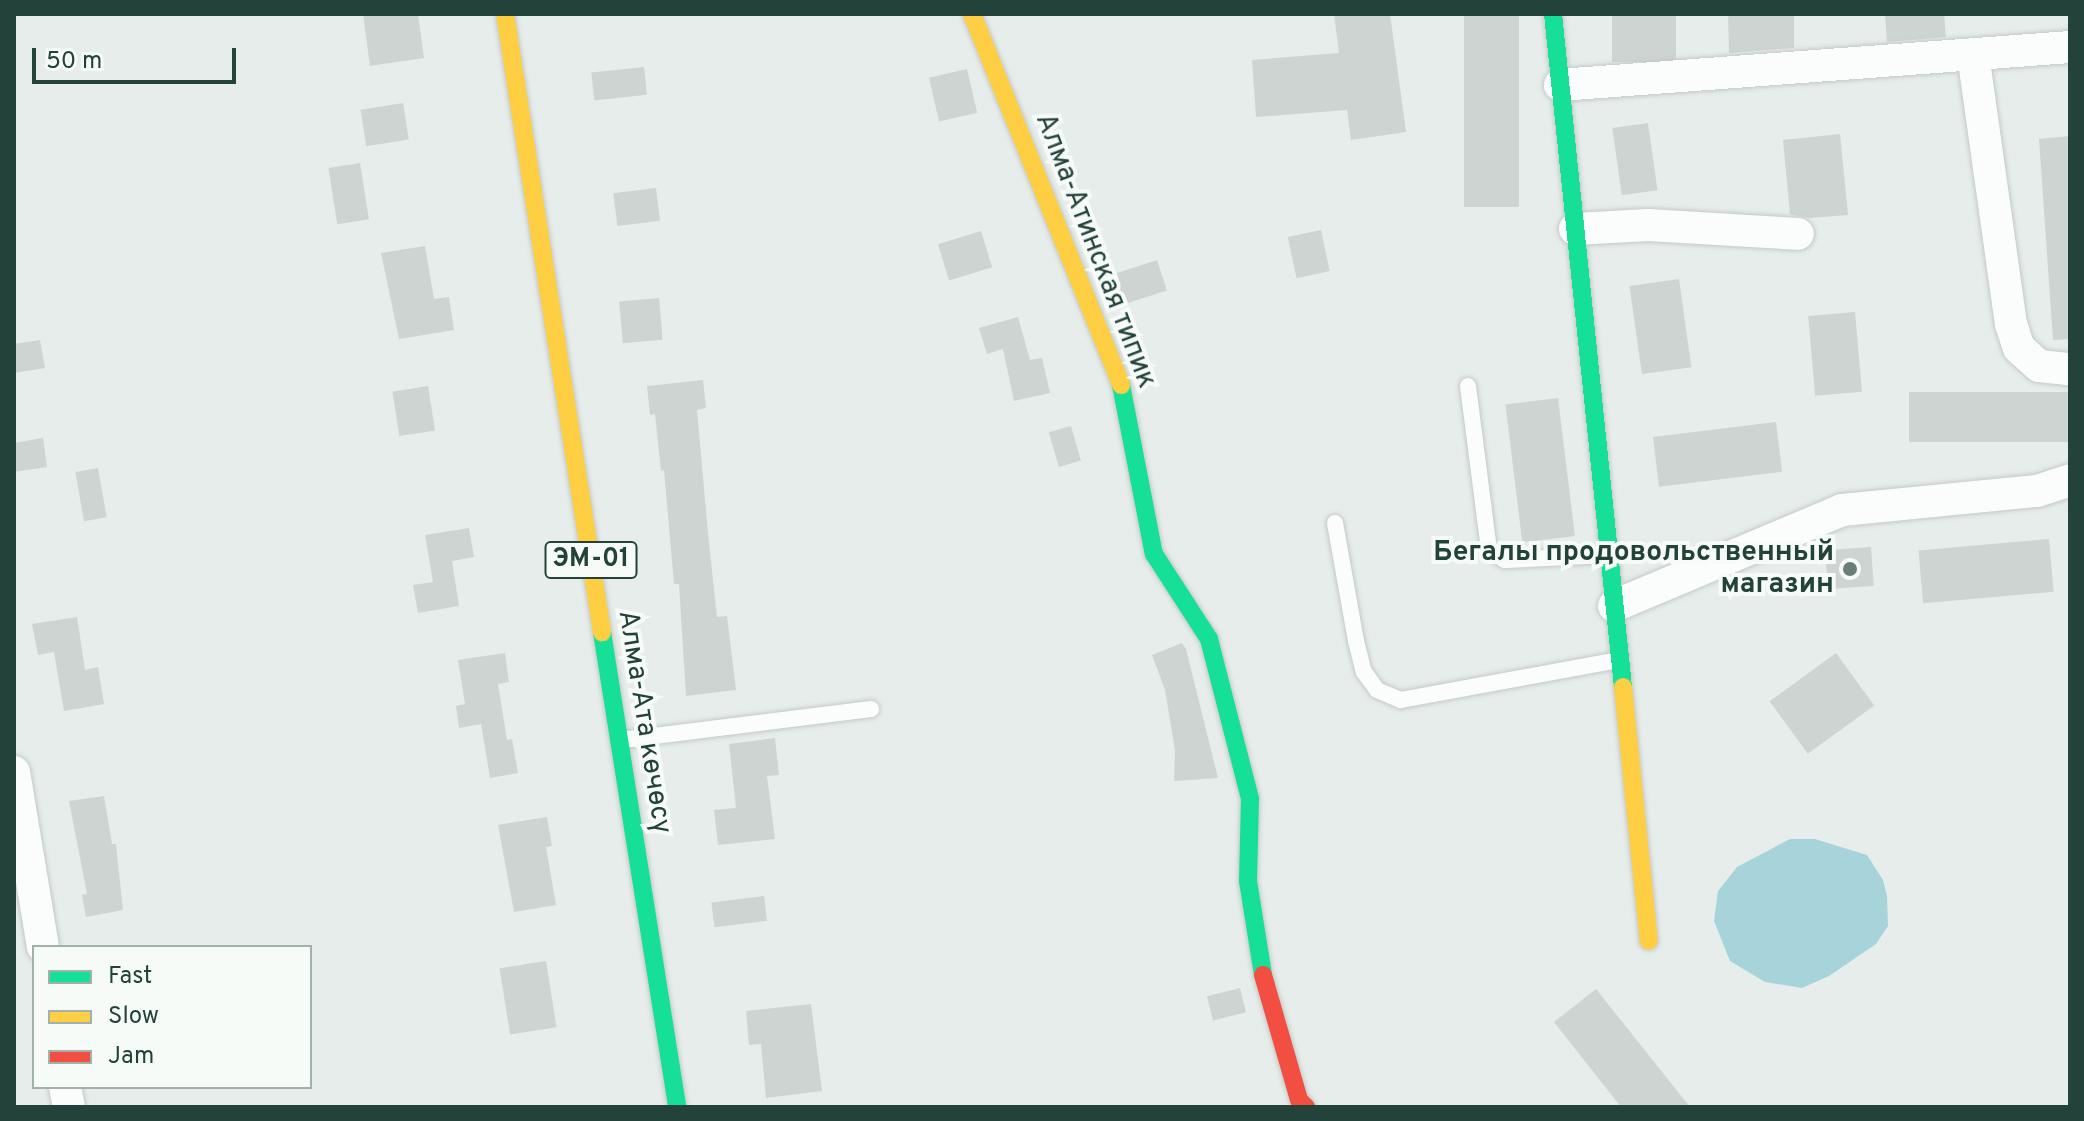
<!DOCTYPE html>
<html>
<head>
<meta charset="utf-8">
<style>
  body { margin:0 }
  #map { position:relative; width:2084px; height:1121px; overflow:hidden; background:#e7edea; font-family:Overpass,sans-serif }
  div>[style] { position:absolute }
  [style*='--x'] { left:calc(var(--x)*1px); top:calc(var(--y)*1px); width:calc(var(--w)*1px); rotate:calc(var(--a)*1deg) }
  .water>* { inset:0; background:#a7d4db }
  .building>* { inset:0; background:#ced4d2; transform-origin:0 0 }
  .roads { filter:drop-shadow(0 0 2px #c4cac7) drop-shadow(0 0 2px #c4cac7) }
  .lane>* { height:16px; margin:-8px; padding:0 8px; transform-origin:8px; border-radius:8px; background:#fbfcfc }
  .street>* { height:32px; margin:-16px; padding:0 16px; transform-origin:16px; border-radius:16px; background:#fbfcfc }
  .fast>* { height:18px; margin:-9px; padding:0 9px; transform-origin:9px; border-radius:9px; background:#16e098 }
  .slow>* { height:18px; margin:-9px; padding:0 9px; transform-origin:9px; border-radius:9px; background:#ffcf43 }
  .jam>* { height:18px; margin:-9px; padding:0 9px; transform-origin:9px; border-radius:9px; background:#f24e42 }
  .dots>* { width:22px; height:22px; translate:-50% -50%; box-sizing:border-box; border:4px solid #f6fbf8; border-radius:50% }
  span { translate:-50% -50%; white-space:nowrap; text-align:center; line-height:1.15; -webkit-text-stroke:8px #f6fbf8; paint-order:stroke }
  .shield-label span { padding:2px 6px; background:#f6fbf8; border:2px solid; border-radius:6px; -webkit-text-stroke-width:0 }
  .shield-label { font-size:26px; color:#23423a; font-weight:700 }
  .street-label { font-size:28px; color:#23423a }
  .poi-label { font-size:28px; color:#23423a; font-weight:700 }
  .right { translate:-100% -50%; text-align:right }
  .frame { position:absolute; inset:0; border:16px solid #23423a; pointer-events:none }
  .legend { position:absolute; left:32px; top:945px; width:280px; height:144px; box-sizing:border-box; background:#f6fbf8; border:2px solid #a2b1ac; margin:0; padding:10px 14px; list-style:none; font-size:24px; color:#23423a }
  .legend li { display:flex; align-items:center; gap:16px; height:40px }
  .legend b { width:40px; border:2px solid #a2b1ac }
  .scale { position:absolute; left:32px; top:48px; width:204px; height:36px; box-sizing:border-box; border:4px solid #23423a; border-top:0; padding-left:10px; font-size:24px; line-height:28px; white-space:nowrap; color:#23423a; -webkit-text-stroke:6px #f6fbf8; paint-order:stroke }
</style>
</head>
<body>
<div id="map">
  <div class="water">
    <i style="clip-path:polygon(1790px 839px,1815px 839px,1867px 855px,1883px 880px,1887px 896px,1888px 926px,1876px 944px,1829px 976px,1802px 988px,1765px 982px,1730px 961px,1714px 921px,1718px 891px,1737px 867px)"></i>
  </div>
  <div class="building">
    <i style="clip-path:polygon(363px 14px,418px 14px,424px 58px,370px 66px)"></i>
    <i style="clip-path:polygon(1334px 14px,1390px 14px,1406px 132px,1351px 140px,1347px 110px,1256px 117px,1252px 60px,1339px 53px)"></i>
    <i style="left:1464px;top:14px;width:55px;height:193px"></i>
    <i style="left:1612px;top:14px;width:64px;height:48px"></i>
    <i style="clip-path:polygon(1728px 14px,1794px 14px,1794px 48px,1729px 53px)"></i>
    <i style="clip-path:polygon(1885px 14px,1944px 14px,1946px 37px,1887px 42px)"></i>
    <i style="left:644px;top:67px;width:28px;height:53px;rotate:84deg"></i>
    <i style="left:967px;top:69px;width:45px;height:39px;rotate:77deg"></i>
    <i style="left:403px;top:103px;width:37px;height:43px;rotate:81deg"></i>
    <i style="left:1648px;top:123px;width:68px;height:36px;rotate:82deg"></i>
    <i style="clip-path:polygon(1840px 134px,1848px 215px,1809px 218px,1790px 214px,1783px 140px)"></i>
    <i style="clip-path:polygon(2070px 136px,2070px 339px,2053px 340px,2039px 139px)"></i>
    <i style="left:360px;top:163px;width:57px;height:32px;rotate:81deg"></i>
    <i style="left:656px;top:188px;width:33px;height:43px;rotate:83deg"></i>
    <i style="left:1321px;top:230px;width:42px;height:34px;rotate:78deg"></i>
    <i style="left:981px;top:231px;width:38px;height:45px;rotate:73deg"></i>
    <i style="clip-path:polygon(425px 246px,434px 299px,449px 297px,454px 330px,399px 339px,381px 253px)"></i>
    <i style="left:1157px;top:260px;width:32px;height:49px;rotate:72deg"></i>
    <i style="left:1679px;top:279px;width:89px;height:50px;rotate:82deg"></i>
    <i style="left:659px;top:298px;width:42px;height:40px;rotate:85deg"></i>
    <i style="left:1855px;top:312px;width:80px;height:47px;rotate:85deg"></i>
    <i style="clip-path:polygon(1018px 317px,1030px 360px,1042px 358px,1050px 393px,1014px 401px,1003px 349px,987px 354px,979px 328px)"></i>
    <i style="clip-path:polygon(40px 340px,45px 368px,14px 373px,14px 344px)"></i>
    <i style="clip-path:polygon(703px 380px,706px 408px,697px 410px,708px 533px,717px 617px,727px 616px,736px 690px,686px 696px,679px 584px,674px 584px,664px 470px,661px 471px,655px 414px,650px 415px,647px 386px)"></i>
    <i style="left:428px;top:386px;width:45px;height:36px;rotate:81deg"></i>
    <i style="left:2070px;top:392px;width:50px;height:161px;rotate:90deg"></i>
    <i style="left:1558px;top:398px;width:139px;height:53px;rotate:83deg"></i>
    <i style="left:1776px;top:422px;width:50px;height:124px;rotate:83deg"></i>
    <i style="left:1071px;top:426px;width:36px;height:23px;rotate:74deg"></i>
    <i style="clip-path:polygon(43px 438px,47px 467px,14px 472px,14px 443px)"></i>
    <i style="left:98px;top:468px;width:50px;height:23px;rotate:80deg"></i>
    <i style="clip-path:polygon(469px 528px,474px 557px,452px 561px,459px 606px,418px 613px,413px 585px,433px 582px,425px 535px)"></i>
    <i style="left:2049px;top:539px;width:53px;height:131px;rotate:85deg"></i>
    <i style="left:1871px;top:547px;width:39px;height:46px;rotate:86deg"></i>
    <i style="clip-path:polygon(77px 617px,85px 670px,98px 667px,104px 704px,64px 711px,54px 652px,38px 655px,32px 624px)"></i>
    <i style="clip-path:polygon(1182px 643px,1186px 649px,1218px 778px,1174px 781px,1175px 750px,1165px 690px,1152px 655px)"></i>
    <i style="clip-path:polygon(505px 653px,509px 682px,498px 684px,507px 740px,512px 739px,518px 773px,490px 778px,481px 724px,459px 728px,456px 706px,465px 704px,458px 660px)"></i>
    <i style="left:1836px;top:653px;width:65px;height:82px;rotate:54deg"></i>
    <i style="clip-path:polygon(775px 738px,779px 775px,767px 776px,775px 839px,718px 845px,714px 810px,736px 808px,729px 744px)"></i>
    <i style="clip-path:polygon(104px 796px,112px 844px,116px 844px,123px 910px,86px 917px,82px 895px,87px 894px,69px 801px)"></i>
    <i style="clip-path:polygon(547px 817px,552px 846px,546px 847px,556px 905px,514px 912px,498px 825px)"></i>
    <i style="left:764px;top:896px;width:25px;height:53px;rotate:83deg"></i>
    <i style="left:546px;top:961px;width:67px;height:47px;rotate:81deg"></i>
    <i style="left:1240px;top:988px;width:25px;height:34px;rotate:76deg"></i>
    <i style="clip-path:polygon(1596px 989px,1690px 1107px,1621px 1107px,1554px 1022px)"></i>
    <i style="clip-path:polygon(811px 1004px,822px 1091px,766px 1098px,761px 1044px,749px 1045px,746px 1011px)"></i>
  </div>
  <div class="roads">
    <div class="lane">
      <i style="--x:1468;--y:386;--w:164;--a:82.7"></i>
      <i style="--x:1489;--y:549;--w:19;--a:35"></i>
      <i style="--x:1505;--y:560;--w:103;--a:-2.8"></i>
      <i style="--x:1335;--y:523;--w:120;--a:79.9"></i>
      <i style="--x:1356;--y:641;--w:32;--a:76"></i>
      <i style="--x:1364;--y:672;--w:22;--a:54"></i>
      <i style="--x:1377;--y:690;--w:26;--a:23"></i>
      <i style="--x:1401;--y:700;--w:221;--a:-10.4"></i>
      <i style="--x:622;--y:740;--w:251;--a:-7.1"></i>
    </div>
    <div class="street">
      <i style="--x:1973;--y:54;--w:273;--a:82"></i>
      <i style="--x:2011;--y:324;--w:25;--a:72"></i>
      <i style="--x:2019;--y:348;--w:27;--a:42"></i>
      <i style="--x:2039;--y:366;--w:31;--a:6"></i>
      <i style="--x:1560;--y:85;--w:511;--a:-4.26"></i>
      <i style="--x:1575;--y:229;--w:73;--a:-3.1"></i>
      <i style="--x:1648;--y:225;--w:150;--a:3.4"></i>
      <i style="--x:1614;--y:606;--w:247;--a:-22.8"></i>
      <i style="--x:1842;--y:510;--w:196;--a:-5.6"></i>
      <i style="--x:2037;--y:491;--w:35;--a:-18"></i>
      <i style="--x:14;--y:772;--w:177;--a:80.6"></i>
      <i style="--x:65;--y:1087;--w:20;--a:79"></i>
    </div>
    <div class="fast">
      <i style="--x:1553;--y:14;--w:677;--a:84.06"></i>
      <i style="--x:1121;--y:385;--w:172;--a:79"></i>
      <i style="--x:1154;--y:554;--w:101;--a:57.1"></i>
      <i style="--x:1209;--y:639;--w:165;--a:75.6"></i>
      <i style="--x:1250;--y:799;--w:82;--a:91.4"></i>
      <i style="--x:1248;--y:881;--w:95;--a:80.9"></i>
      <i style="--x:602;--y:632;--w:481;--a:81"></i>
    </div>
    <div class="slow">
      <i style="--x:505;--y:14;--w:626;--a:81.08"></i>
      <i style="--x:972;--y:14;--w:400;--a:68.1"></i>
      <i style="--x:1623;--y:687;--w:255;--a:84.2"></i>
    </div>
    <div class="jam">
      <i style="--x:1263;--y:975;--w:130;--a:73.9"></i>
      <i style="--x:1299;--y:1100;--w:10;--a:45"></i>
    </div>
  </div>
  <div class="dots">
    <i style="left:1850px;top:569px;background:#687e78"></i>
  </div>
  <div class="shield-label">
    <span style="left:591px;top:560px">ЭМ-01</span>
  </div>
  <div class="street-label">
    <span style="left:1095px;top:251px;rotate:69deg">Алма-Атинская типик</span>
    <span style="left:644px;top:722px;rotate:81deg">Алма-Ата көчөсү</span>
  </div>
  <div class="poi-label">
    <span class="right" style="left:1834px;top:569px">Бегалы продовольственный<br>магазин</span>
  </div>
  <div class="frame"></div>
  <ul class="legend">
  <li><b style="height:10px;background:#16e098"></b>Fast</li>
  <li><b style="height:10px;background:#ffcf43"></b>Slow</li>
  <li><b style="height:10px;background:#f24e42"></b>Jam</li>
  </ul>
  <div class="scale">50 m</div>
</div>
</body>
</html>
